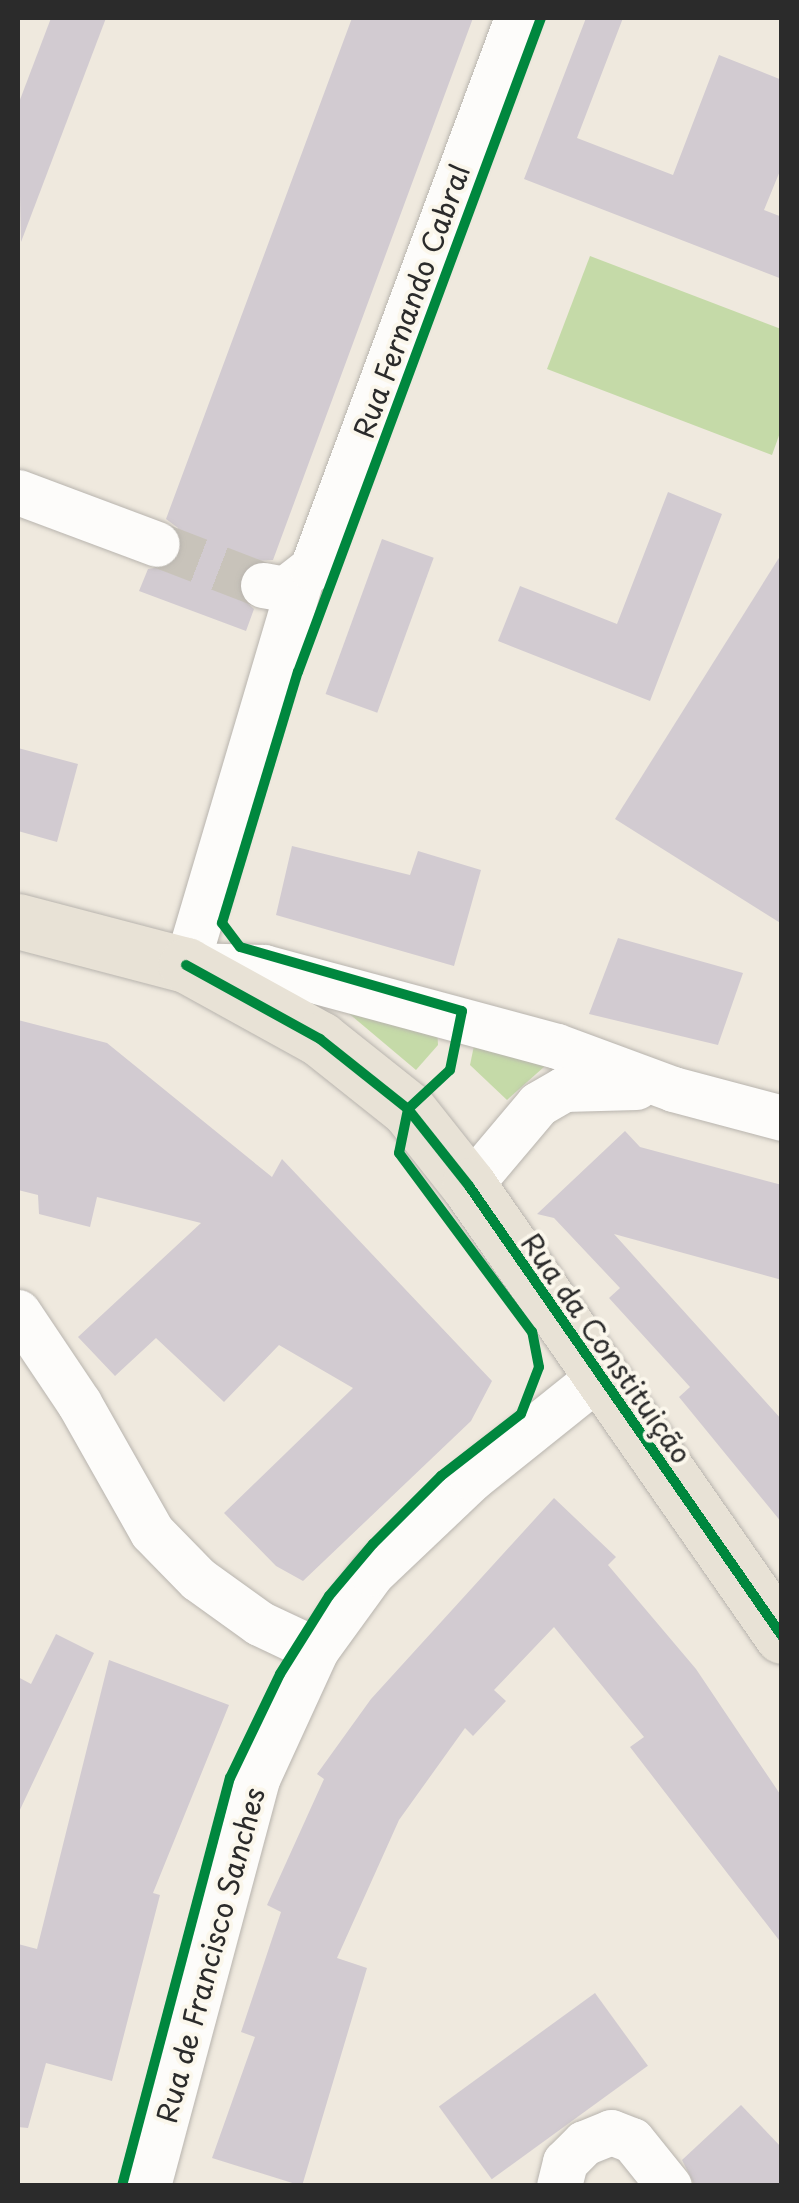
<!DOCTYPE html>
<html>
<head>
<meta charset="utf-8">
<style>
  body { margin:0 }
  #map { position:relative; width:799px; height:2203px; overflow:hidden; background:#efe9de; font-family:"Playpen Sans",sans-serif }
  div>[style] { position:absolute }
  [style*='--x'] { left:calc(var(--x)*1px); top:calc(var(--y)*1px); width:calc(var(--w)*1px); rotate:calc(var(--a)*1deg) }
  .green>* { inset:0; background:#c5daa8 }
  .building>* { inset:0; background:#d2cbd1; transform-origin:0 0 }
  .minor-tunnel>* { height:45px; margin-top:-22.5px; transform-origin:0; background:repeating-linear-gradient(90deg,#c8c3ba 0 45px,transparent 0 67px) }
  .roads { filter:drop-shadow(0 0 2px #b8b4ae) drop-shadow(0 0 2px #b8b4ae) }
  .minor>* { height:45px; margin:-22.5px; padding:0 22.5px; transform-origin:22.5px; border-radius:22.5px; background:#fdfcfa }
  .major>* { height:55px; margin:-27.5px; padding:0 27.5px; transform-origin:27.5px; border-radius:27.5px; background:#e8e2d6 }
  .cycleway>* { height:10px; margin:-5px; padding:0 5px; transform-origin:5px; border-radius:5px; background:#00873e }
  span { translate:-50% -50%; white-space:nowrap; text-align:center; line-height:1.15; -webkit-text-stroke:8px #fbf7ec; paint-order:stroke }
  .street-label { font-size:28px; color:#2b2b2b }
  .frame { position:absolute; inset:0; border:20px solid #2b2b2b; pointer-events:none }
</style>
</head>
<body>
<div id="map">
  <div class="green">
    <i style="clip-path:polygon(590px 256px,781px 329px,781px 430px,772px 455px,547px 369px)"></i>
    <i style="clip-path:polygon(340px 1006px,437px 1027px,438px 1045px,416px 1070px)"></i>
    <i style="clip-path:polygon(476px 1036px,554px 1058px,507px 1100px,470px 1065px)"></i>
  </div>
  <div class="building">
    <i style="clip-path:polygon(51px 18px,106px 18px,21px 242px,18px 105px)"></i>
    <i style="clip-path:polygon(352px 18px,473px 18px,273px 560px,253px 561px,237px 579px,239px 595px,254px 609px,246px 631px,139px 591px,148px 569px,173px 565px,182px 552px,178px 528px,166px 519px)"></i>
    <i style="clip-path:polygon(586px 18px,623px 18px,577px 138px,673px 175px,719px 55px,782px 80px,782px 166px,764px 210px,782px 217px,782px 279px,524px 179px)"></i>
    <i style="clip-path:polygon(668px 492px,722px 514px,650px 701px,498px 641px,520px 586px,617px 624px)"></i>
    <i style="left:382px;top:539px;width:55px;height:165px;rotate:20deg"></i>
    <i style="clip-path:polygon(782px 553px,782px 924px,615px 819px)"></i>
    <i style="clip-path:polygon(18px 748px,78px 764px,57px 842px,18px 831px)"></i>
    <i style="clip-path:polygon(292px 846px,410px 875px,418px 851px,481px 870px,454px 966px,276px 915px)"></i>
    <i style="clip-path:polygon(618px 938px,743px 973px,718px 1045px,589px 1014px)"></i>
    <i style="clip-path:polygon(18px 1020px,107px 1043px,272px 1177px,282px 1159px,492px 1381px,471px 1421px,303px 1581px,276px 1566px,224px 1513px,353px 1388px,279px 1345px,224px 1402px,156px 1338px,115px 1376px,78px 1337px,201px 1223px,97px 1197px,90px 1227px,39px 1214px,38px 1195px,18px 1190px)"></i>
    <i style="clip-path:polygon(625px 1131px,640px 1147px,782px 1185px,782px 1280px,614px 1234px,782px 1420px,782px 1523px,679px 1397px,690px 1387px,609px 1298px,620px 1288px,554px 1218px,537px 1214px)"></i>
    <i style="clip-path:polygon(554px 1498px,616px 1557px,608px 1565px,696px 1669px,782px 1797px,782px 1944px,630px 1747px,644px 1737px,554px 1627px,494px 1690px,506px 1701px,473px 1736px,465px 1728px,399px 1820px,337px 1958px,367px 1968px,302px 2186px,212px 2158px,255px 2037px,241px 2032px,281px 1912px,267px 1905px,324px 1779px,317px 1774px,371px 1699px)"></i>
    <i style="clip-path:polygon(56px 1634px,94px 1653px,18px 1814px,18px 1677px,31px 1684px)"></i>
    <i style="clip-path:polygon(109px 1660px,229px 1705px,153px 1893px,160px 1895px,112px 2081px,46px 2063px,28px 2128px,18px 2127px,18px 1944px,37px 1949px)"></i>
    <i style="left:595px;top:1993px;width:90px;height:193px;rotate:54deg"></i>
    <i style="clip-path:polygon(741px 2105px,782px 2148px,782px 2186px,695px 2186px,682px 2160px)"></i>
  </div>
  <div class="minor-tunnel">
    <i style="--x:157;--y:544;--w:114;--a:21.1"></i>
  </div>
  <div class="roads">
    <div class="minor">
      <i style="--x:18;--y:492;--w:148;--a:20.5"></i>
      <i style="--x:300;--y:581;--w:401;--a:106.5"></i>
      <i style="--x:186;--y:965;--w:78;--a:1.5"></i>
      <i style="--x:264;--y:967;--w:303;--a:15.1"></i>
      <i style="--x:557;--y:1046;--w:124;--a:20.3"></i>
      <i style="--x:673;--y:1089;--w:113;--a:14.9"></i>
      <i style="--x:263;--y:585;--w:22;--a:10"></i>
      <i style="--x:285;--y:589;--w:34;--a:-38"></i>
      <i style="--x:312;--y:568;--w:587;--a:-69.56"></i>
      <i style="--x:469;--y:1186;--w:107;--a:-49.9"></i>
      <i style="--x:538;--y:1104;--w:30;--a:-30"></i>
      <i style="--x:564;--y:1089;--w:72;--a:-1.6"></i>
      <i style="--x:18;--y:1312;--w:110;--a:56.2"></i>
      <i style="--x:79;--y:1403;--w:148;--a:60.5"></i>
      <i style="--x:152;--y:1532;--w:66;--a:45.6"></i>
      <i style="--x:198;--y:1579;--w:75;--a:35.8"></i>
      <i style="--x:259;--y:1623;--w:63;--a:25.3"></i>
      <i style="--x:148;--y:2186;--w:421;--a:-75"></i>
      <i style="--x:257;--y:1779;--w:142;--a:-65.4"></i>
      <i style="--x:316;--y:1650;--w:95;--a:-54"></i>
      <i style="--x:372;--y:1573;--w:138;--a:-43.5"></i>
      <i style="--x:472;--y:1478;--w:160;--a:-38.7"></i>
      <i style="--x:559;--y:2186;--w:25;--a:-76"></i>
      <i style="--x:565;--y:2162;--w:27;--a:-45"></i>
      <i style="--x:584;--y:2143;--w:29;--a:-22"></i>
      <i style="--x:611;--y:2132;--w:22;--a:21"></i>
      <i style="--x:632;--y:2140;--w:59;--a:51.2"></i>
    </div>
    <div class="major">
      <i style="--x:18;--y:921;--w:174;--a:14.7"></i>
      <i style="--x:186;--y:965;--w:153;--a:28.9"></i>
      <i style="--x:320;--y:1039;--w:112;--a:38.5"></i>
      <i style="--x:408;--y:1109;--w:98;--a:51.6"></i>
      <i style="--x:469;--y:1186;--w:548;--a:55.18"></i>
    </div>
  </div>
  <div class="cycleway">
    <i style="--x:186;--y:965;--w:153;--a:28.9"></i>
    <i style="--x:320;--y:1039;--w:112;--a:38.5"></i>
    <i style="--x:408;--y:1109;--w:98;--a:51.6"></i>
    <i style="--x:469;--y:1186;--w:548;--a:55.18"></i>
    <i style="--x:122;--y:2186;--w:422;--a:-75.2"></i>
    <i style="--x:230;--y:1778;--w:115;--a:-64.3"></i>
    <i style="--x:280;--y:1674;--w:92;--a:-57.9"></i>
    <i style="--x:329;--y:1596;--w:68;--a:-49.8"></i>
    <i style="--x:373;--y:1544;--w:96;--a:-45"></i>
    <i style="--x:441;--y:1476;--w:101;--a:-37.8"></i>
    <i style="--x:521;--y:1414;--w:50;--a:-69"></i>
    <i style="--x:539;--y:1367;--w:36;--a:-101"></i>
    <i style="--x:532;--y:1332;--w:223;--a:-126.6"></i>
    <i style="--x:399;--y:1153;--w:45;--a:-78.4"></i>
    <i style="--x:408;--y:1109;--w:57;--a:-42.9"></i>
    <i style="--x:450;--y:1070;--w:60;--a:-78.5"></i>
    <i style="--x:462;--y:1011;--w:231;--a:-163.9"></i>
    <i style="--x:240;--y:947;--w:30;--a:-127"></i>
    <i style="--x:222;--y:923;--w:262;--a:-73.2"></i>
    <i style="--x:298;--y:672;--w:698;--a:-69.62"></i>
  </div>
  <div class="street-label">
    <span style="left:411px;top:301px;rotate:-70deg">Rua Fernando Cabral</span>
    <span style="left:607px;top:1348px;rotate:55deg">Rua da Constituição</span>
    <span style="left:210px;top:1955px;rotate:-75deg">Rua de Francisco Sanches</span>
  </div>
  <div class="frame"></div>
</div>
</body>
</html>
